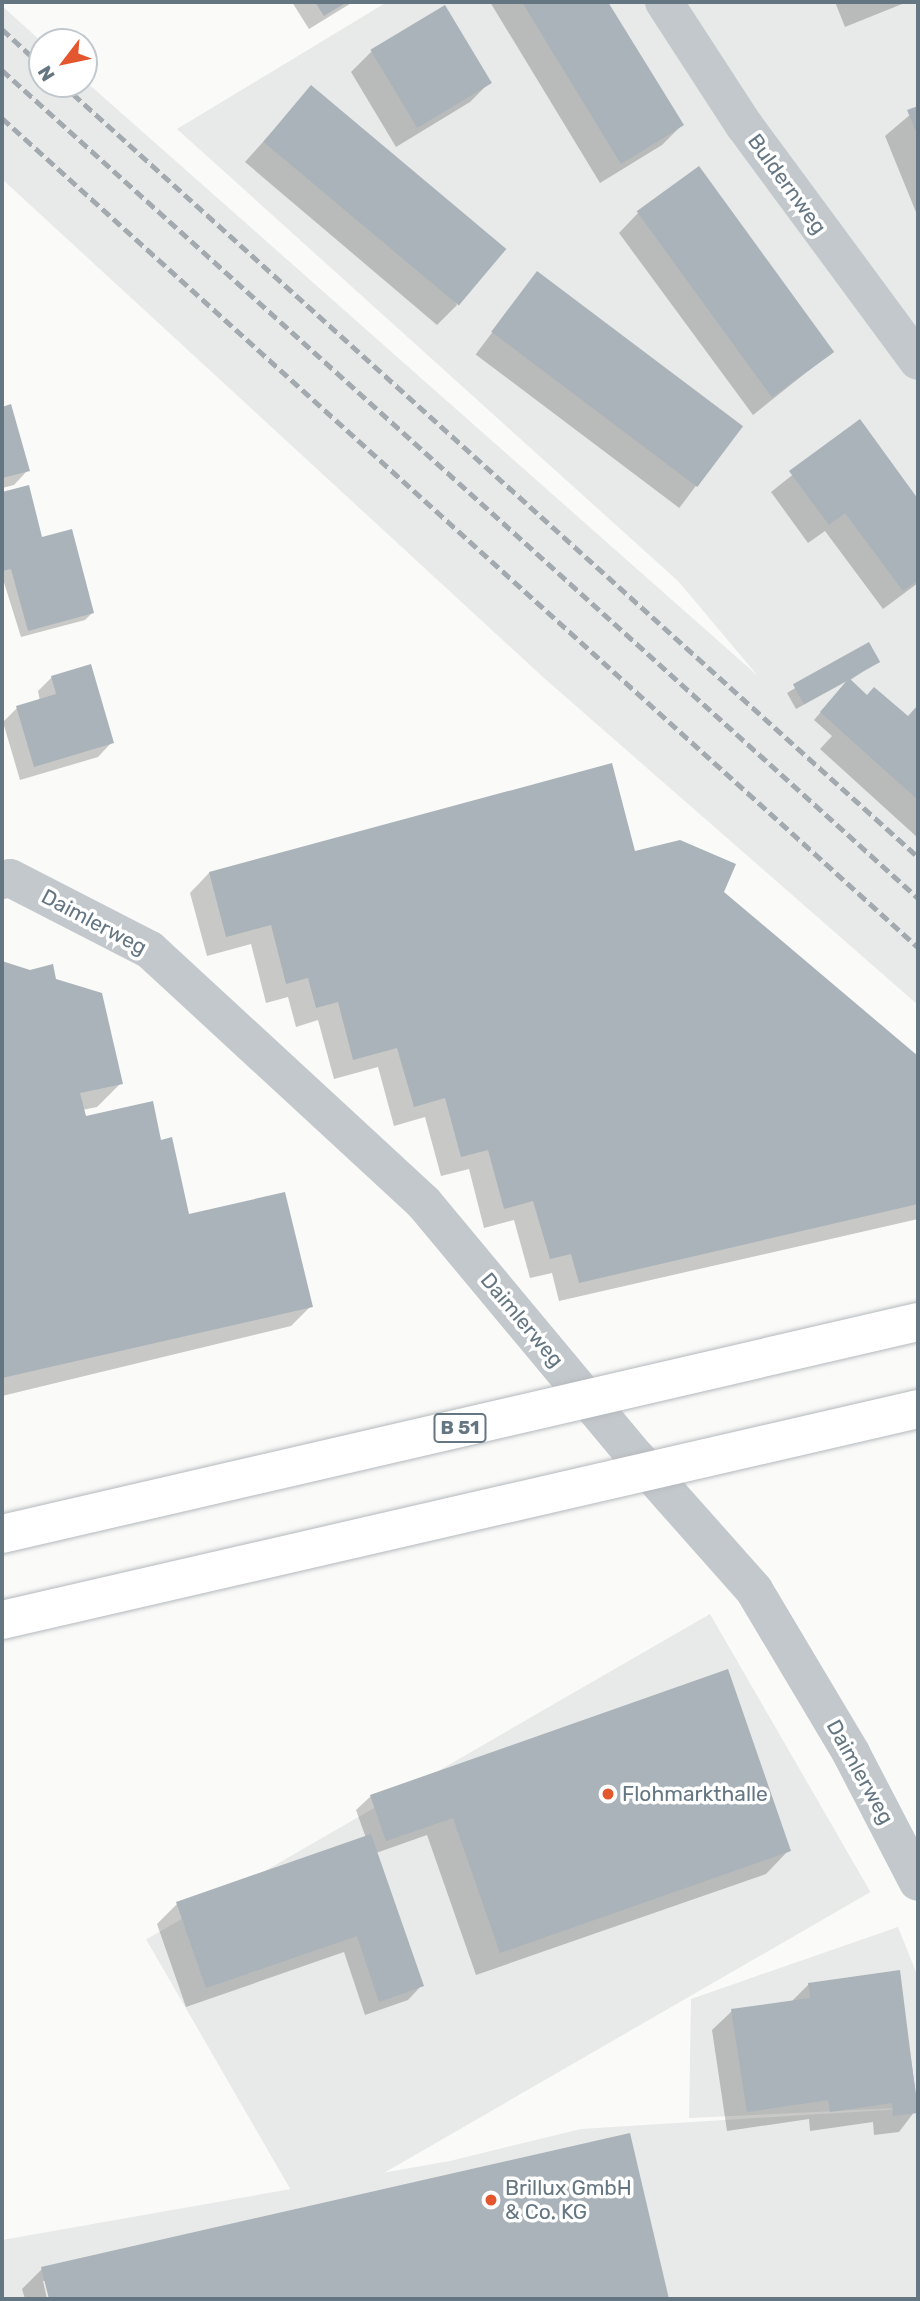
<!DOCTYPE html>
<html>
<head>
<meta charset="utf-8">
<style>
  body { margin:0 }
  #map { position:relative; width:920px; height:2301px; overflow:hidden; background:#fafaf8; font-family:Rubik,sans-serif }
  div>[style] { position:absolute }
  [style*='--x'] { left:calc(var(--x)*1px); top:calc(var(--y)*1px); width:calc(var(--w)*1px); rotate:calc(var(--a)*1deg) }
  .built>* { inset:0; background:#e8e9e9; transform-origin:0 0 }
  .shadow>* { inset:0; background:#0003; transform-origin:0 0 }
  .building>* { inset:0; background:#aab3b9; transform-origin:0 0 }
  .minor>* { height:38px; margin:-19px; padding:0 19px; transform-origin:19px; border-radius:19px; background:#c3c8cc }
  .rail>* { height:5px; margin-top:-2.5px; transform-origin:0; background:repeating-linear-gradient(90deg,#a2aab0 0 10px,transparent 0 15px) }
  .bridges { filter:drop-shadow(0 0 2px #b4b9bd) drop-shadow(0 0 2px #b4b9bd) }
  .trunk-bridge>* { height:38px; margin:-19px; padding:0 19px; transform-origin:19px; border-radius:19px; background:#fff }
  .dots>* { width:19px; height:19px; translate:-50% -50%; box-sizing:border-box; border:4px solid #fff; border-radius:50% }
  span { translate:-50% -50%; white-space:nowrap; text-align:center; line-height:1.15; -webkit-text-stroke:7px #fff; paint-order:stroke }
  .shield-label span { padding:2px 5px; background:#fff; border:2px solid; border-radius:5px; -webkit-text-stroke-width:0 }
  .shield-label { font-size:19px; color:#657683; font-weight:700 }
  .street-label { font-size:21px; color:#657683 }
  .poi-label { font-size:21px; color:#657683 }
  .left { translate:0 -50%; text-align:left }
  .frame { position:absolute; inset:0; border:4px solid #657683; pointer-events:none }
  .north { position:absolute; left:28px; top:28px; width:70px; height:70px; box-sizing:border-box; background:#fff; border:2px solid #c1c8cd; border-radius:50%; rotate:238deg; font-size:19px; font-weight:700; line-height:28px; text-align:center; color:#657683 }
  .north::after { content:''; display:block; margin:auto; width:24px; height:32px; background:#e4572e; clip-path:polygon(50% 0,100% 100%,50% 72%,0 100%) }
</style>
</head>
<body>
<div id="map">
  <div class="built">
    <i style="clip-path:polygon(387px 2px,918px 2px,918px 1005px,544px 678px,2px 179px,2px 6px,42px 42px,42px 84px,84px 84px,84px 80px,758px 676px,678px 581px,177px 129px)"></i>
    <i style="left:710px;top:1614px;width:321px;height:651px;rotate:60deg"></i>
    <i style="clip-path:polygon(898px 1927px,918px 1977px,918px 2107px,689px 2118px,691px 1999px)"></i>
    <i style="clip-path:polygon(918px 2108px,918px 2299px,2px 2299px,2px 2240px,450px 2161px,581px 2129px)"></i>
  </div>
  <div class="shadow">
    <i style="clip-path:polygon(292px 2px,353px 2px,309px 29px)"></i>
    <i style="clip-path:polygon(490px 2px,606px 2px,682px 125px,662px 145px,600px 183px)"></i>
    <i style="clip-path:polygon(835px 2px,907px 2px,845px 27px)"></i>
    <i style="clip-path:polygon(444px 7px,490px 82px,470px 102px,396px 147px,351px 72px,371px 52px)"></i>
    <i style="clip-path:polygon(311px 88px,457px 305px,437px 325px,245px 162px)"></i>
    <i style="clip-path:polygon(918px 108px,918px 217px,885px 136px)"></i>
    <i style="clip-path:polygon(638px 213px,833px 351px,753px 415px,619px 233px)"></i>
    <i style="left:537px;top:273px;width:255px;height:102px;rotate:37deg"></i>
    <i style="clip-path:polygon(10px 407px,28px 470px,14px 485px,2px 488px,2px 409px)"></i>
    <i style="clip-path:polygon(859px 422px,918px 502px,918px 583px,883px 609px,825px 531px,808px 543px,771px 492px)"></i>
    <i style="clip-path:polygon(28px 487px,41px 539px,92px 613px,85px 620px,21px 637px,2px 576px,2px 494px)"></i>
    <i style="clip-path:polygon(868px 644px,877px 662px,849px 681px,867px 697px,907px 719px,918px 706px,918px 838px,820px 749px,832px 736px,814px 720px,847px 681px,796px 709px,787px 693px)"></i>
    <i style="clip-path:polygon(52px 677px,112px 742px,98px 757px,20px 780px,3px 722px,17px 708px,40px 701px,38px 691px)"></i>
    <i style="clip-path:polygon(634px 854px,722px 892px,918px 1058px,918px 1219px,559px 1301px,552px 1273px,530px 1278px,514px 1220px,484px 1228px,469px 1169px,441px 1176px,425px 1117px,394px 1126px,378px 1067px,334px 1079px,318px 1020px,296px 1027px,288px 997px,266px 1003px,251px 944px,207px 956px,190px 893px,209px 873px)"></i>
    <i style="clip-path:polygon(2px 962px,55px 981px,121px 1083px,97px 1107px,82px 1110px,84px 1119px,160px 1142px,188px 1217px,311px 1306px,291px 1326px,2px 1396px)"></i>
    <i style="clip-path:polygon(371px 1796px,789px 1850px,766px 1874px,476px 1975px,427px 1835px,376px 1853px,422px 1985px,408px 2000px,365px 2015px,344px 1952px,186px 2007px,157px 1924px,177px 1904px,366px 1838px,356px 1810px)"></i>
    <i style="clip-path:polygon(898px 1972px,918px 2107px,899px 2132px,874px 2135px,873px 2122px,810px 2131px,809px 2119px,727px 2131px,712px 2030px,732px 2011px,791px 2002px,809px 1984px)"></i>
    <i style="clip-path:polygon(629px 2135px,667px 2299px,51px 2299px,46px 2281px,43px 2281px,47px 2299px,25px 2299px,22px 2289px,42px 2269px)"></i>
  </div>
  <div class="building">
    <i style="clip-path:polygon(315px 2px,347px 2px,324px 16px)"></i>
    <i style="clip-path:polygon(522px 2px,608px 2px,684px 125px,621px 164px)"></i>
    <i style="left:445px;top:5px;width:91px;height:87px;rotate:59deg"></i>
    <i style="left:311px;top:85px;width:255px;height:74px;rotate:40deg"></i>
    <i style="clip-path:polygon(918px 106px,918px 136px,907px 110px)"></i>
    <i style="left:699px;top:166px;width:230px;height:77px;rotate:54deg"></i>
    <i style="left:537px;top:271px;width:258px;height:76px;rotate:37deg"></i>
    <i style="clip-path:polygon(11px 404px,30px 471px,2px 478px,2px 407px)"></i>
    <i style="clip-path:polygon(860px 419px,918px 499px,918px 580px,903px 591px,845px 513px,829px 525px,789px 471px)"></i>
    <i style="clip-path:polygon(29px 485px,42px 537px,72px 529px,94px 613px,28px 631px,11px 569px,2px 571px,2px 492px)"></i>
    <i style="left:869px;top:642px;width:23px;height:87px;rotate:61deg"></i>
    <i style="clip-path:polygon(91px 664px,114px 743px,34px 767px,16px 706px,56px 694px,51px 676px)"></i>
    <i style="clip-path:polygon(849px 678px,867px 695px,874px 687px,908px 716px,918px 705px,918px 800px,820px 712px)"></i>
    <i style="clip-path:polygon(612px 763px,635px 851px,680px 840px,736px 864px,724px 892px,918px 1056px,918px 1204px,579px 1283px,571px 1254px,550px 1259px,533px 1201px,504px 1209px,488px 1150px,461px 1157px,445px 1098px,414px 1107px,397px 1048px,353px 1060px,338px 1002px,316px 1008px,308px 978px,286px 984px,271px 925px,226px 937px,209px 872px)"></i>
    <i style="clip-path:polygon(2px 961px,30px 970px,53px 964px,56px 979px,102px 993px,123px 1084px,80px 1093px,86px 1116px,153px 1101px,161px 1140px,172px 1137px,189px 1214px,285px 1192px,313px 1307px,2px 1378px)"></i>
    <i style="clip-path:polygon(728px 1669px,791px 1851px,500px 1953px,453px 1818px,386px 1841px,370px 1795px)"></i>
    <i style="clip-path:polygon(371px 1834px,424px 1986px,379px 2002px,357px 1936px,206px 1988px,176px 1902px)"></i>
    <i style="clip-path:polygon(900px 1970px,918px 2113px,893px 2116px,892px 2103px,830px 2112px,828px 2100px,747px 2112px,731px 2009px,810px 1998px,808px 1983px)"></i>
    <i style="clip-path:polygon(630px 2133px,669px 2299px,49px 2299px,41px 2267px)"></i>
  </div>
  <div class="minor">
    <i style="--x:664;--y:2;--w:147;--a:57"></i>
    <i style="--x:744;--y:125;--w:293;--a:53.6"></i>
    <i style="--x:2;--y:880;--w:8;--a:-14"></i>
    <i style="--x:10;--y:878;--w:157;--a:27.2"></i>
    <i style="--x:150;--y:950;--w:373;--a:42.7"></i>
    <i style="--x:424;--y:1203;--w:331;--a:50.2"></i>
    <i style="--x:636;--y:1457;--w:178;--a:48.4"></i>
    <i style="--x:754;--y:1590;--w:190;--a:59.2"></i>
    <i style="--x:851;--y:1753;--w:145;--a:62.6"></i>
  </div>
  <div class="rail">
    <i style="--x:2;--y:29;--w:54;--a:42.8"></i>
    <i style="--x:2;--y:70;--w:1235;--a:42.11"></i>
    <i style="--x:62;--y:84;--w:1153;--a:42.08"></i>
    <i style="--x:2;--y:118;--w:1235;--a:42.15"></i>
  </div>
  <div class="bridges">
    <div class="trunk-bridge">
      <i style="--x:2;--y:1534;--w:940;--a:-13.03"></i>
      <i style="--x:2;--y:1620;--w:940;--a:-12.97"></i>
    </div>
  </div>
  <div class="dots">
    <i style="left:608px;top:1794px;background:#e4572e"></i>
    <i style="left:491px;top:2200px;background:#e4572e"></i>
  </div>
  <div class="shield-label">
    <span style="left:460px;top:1428px">B 51</span>
  </div>
  <div class="street-label">
    <span style="left:787px;top:184px;rotate:54deg">Buldernweg</span>
    <span style="left:94px;top:922px;rotate:28deg">Daimlerweg</span>
    <span style="left:522px;top:1320px;rotate:50deg">Daimlerweg</span>
    <span style="left:860px;top:1772px;rotate:61deg">Daimlerweg</span>
  </div>
  <div class="poi-label">
    <span class="left" style="left:622px;top:1794px">Flohmarkthalle</span>
    <span class="left" style="left:505px;top:2200px">Brillux GmbH<br>&amp; Co. KG</span>
  </div>
  <div class="frame"></div>
  <div class="north">N</div>
</div>
</body>
</html>
